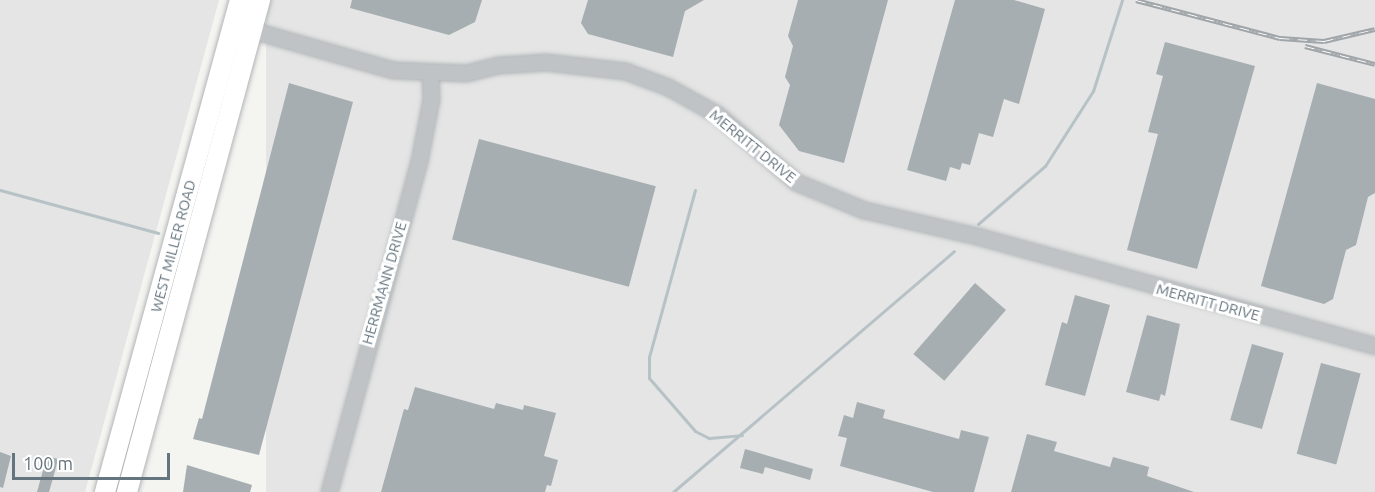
<!DOCTYPE html>
<html>
<head>
<meta charset="utf-8">
<style>
  body { margin:0 }
  #map { position:relative; width:1375px; height:492px; overflow:hidden; background:#f4f4f0; font-family:Ubuntu,sans-serif }
  div>[style] { position:absolute }
  [style*='--x'] { left:calc(var(--x)*1px); top:calc(var(--y)*1px); width:calc(var(--w)*1px); rotate:calc(var(--a)*1deg) }
  .built>* { inset:0; background:#e4e5e4; transform-origin:0 0 }
  .stream>* { height:3px; margin:-1.5px; padding:0 1.5px; transform-origin:1.5px; border-radius:1.5px; background:#b7c2c6 }
  .building>* { inset:0; background:#a6aeb2; transform-origin:0 0 }
  .roads { filter:drop-shadow(0 0 2px #b1b5b8) drop-shadow(0 0 2px #b1b5b8) }
  .minor>* { height:15px; margin:-7.5px; padding:0 7.5px; transform-origin:7.5px; border-radius:7.5px; background:#bfc3c6 }
  .major>* { height:20px; margin:-10px; padding:0 10px; transform-origin:10px; border-radius:10px; background:#fff }
  .rail>* { height:5px; margin-top:-2.5px; transform-origin:0; background:repeating-linear-gradient(90deg,#fff 0 9px,#9fa5a9 0 18px); box-sizing:border-box; border-block:2px solid #9fa5a9 }
  span { translate:-50% -50%; white-space:nowrap; text-align:center; line-height:1.15; -webkit-text-stroke:6px #fff; paint-order:stroke }
  .street-label { font-size:15px; color:#65757f }
  .scale { position:absolute; left:12px; top:453px; width:158px; height:27px; box-sizing:border-box; border:3px solid #65757f; border-top:0; padding-left:8px; font-size:18px; line-height:21px; white-space:nowrap; color:#65757f; -webkit-text-stroke:4px #fff; paint-order:stroke }
</style>
</head>
<body>
<div id="map">
  <div class="built">
    <i style="clip-path:polygon(0 0,219px 0,85px 492px,0 492px)"></i>
    <i style="left:266px;top:0;width:1109px;height:510px"></i>
  </div>
  <div class="stream">
    <i style="--x:0;--y:190;--w:164;--a:15.2"></i>
    <i style="--x:695;--y:190;--w:173;--a:105.4"></i>
    <i style="--x:649;--y:357;--w:21;--a:90"></i>
    <i style="--x:649;--y:378;--w:70;--a:49"></i>
    <i style="--x:695;--y:431;--w:16;--a:27"></i>
    <i style="--x:709;--y:438;--w:33;--a:-5"></i>
    <i style="--x:978;--y:224;--w:89;--a:-40.9"></i>
    <i style="--x:1045;--y:166;--w:89;--a:-57.4"></i>
    <i style="--x:1093;--y:91;--w:96;--a:-72.3"></i>
    <i style="--x:673;--y:492;--w:370;--a:-40.6"></i>
  </div>
  <div class="building">
    <i style="clip-path:polygon(352px 0,482px 0,475px 22px,449px 35px,350px 8px)"></i>
    <i style="clip-path:polygon(588px 0,704px 0,685px 11px,673px 57px,588px 34px,581px 23px)"></i>
    <i style="clip-path:polygon(798px 0,888px 0,844px 163px,799px 151px,779px 125px,790px 85px,785px 77px,793px 46px,788px 36px)"></i>
    <i style="clip-path:polygon(955px 0,1014px 0,1045px 9px,1019px 104px,1004px 99px,993px 137px,979px 133px,970px 165px,962px 163px,960px 170px,950px 167px,946px 181px,907px 170px)"></i>
    <i style="clip-path:polygon(1165px 42px,1255px 66px,1197px 269px,1127px 250px,1158px 134px,1148px 132px,1163px 76px,1156px 74px)"></i>
    <i style="clip-path:polygon(289px 83px,353px 102px,259px 455px,193px 439px,199px 418px,202px 419px)"></i>
    <i style="clip-path:polygon(1317px 83px,1375px 99px,1375px 193px,1368px 197px,1356px 245px,1346px 250px,1333px 299px,1324px 304px,1261px 286px)"></i>
    <i style="left:479px;top:139px;width:183px;height:104px;rotate:15deg"></i>
    <i style="left:975px;top:283px;width:41px;height:94px;rotate:41deg"></i>
    <i style="clip-path:polygon(1075px 295px,1110px 305px,1085px 396px,1045px 385px,1062px 322px,1067px 324px)"></i>
    <i style="clip-path:polygon(1147px 315px,1180px 324px,1165px 396px,1161px 394px,1159px 401px,1126px 392px)"></i>
    <i style="left:1252px;top:344px;width:33px;height:79px;rotate:16deg"></i>
    <i style="left:1321px;top:363px;width:41px;height:94px;rotate:15deg"></i>
    <i style="clip-path:polygon(415px 387px,494px 409px,496px 403px,523px 410px,524px 405px,556px 413px,544px 456px,558px 460px,551px 486px,547px 485px,545px 492px,381px 492px,404px 409px,408px 410px)"></i>
    <i style="clip-path:polygon(857px 402px,885px 410px,883px 418px,959px 439px,961px 430px,989px 437px,974px 492px,933px 492px,840px 466px,847px 438px,838px 436px,844px 415px,853px 418px)"></i>
    <i style="clip-path:polygon(1027px 434px,1057px 442px,1054px 451px,1110px 467px,1113px 457px,1149px 467px,1147px 476px,1194px 492px,1011px 492px)"></i>
    <i style="clip-path:polygon(745px 449px,813px 469px,810px 480px,765px 467px,763px 474px,740px 468px)"></i>
    <i style="clip-path:polygon(0 452px,11px 456px,3px 488px,0 487px)"></i>
    <i style="clip-path:polygon(47px 456px,58px 459px,55px 471px,49px 492px,37px 492px)"></i>
    <i style="clip-path:polygon(187px 465px,252px 485px,250px 492px,183px 492px)"></i>
  </div>
  <div class="roads">
    <div class="minor">
      <i style="--x:241;--y:27;--w:158;--a:15.8"></i>
      <i style="--x:393;--y:70;--w:73;--a:2.4"></i>
      <i style="--x:466;--y:73;--w:34;--a:-14"></i>
      <i style="--x:499;--y:65;--w:47;--a:-3.7"></i>
      <i style="--x:546;--y:62;--w:80;--a:6.5"></i>
      <i style="--x:625;--y:71;--w:46;--a:20.4"></i>
      <i style="--x:668;--y:87;--w:56;--a:28.9"></i>
      <i style="--x:717;--y:114;--w:104;--a:40.7"></i>
      <i style="--x:796;--y:182;--w:74;--a:22.4"></i>
      <i style="--x:864;--y:210;--w:116;--a:13"></i>
      <i style="--x:977;--y:236;--w:413;--a:15.4"></i>
      <i style="--x:329;--y:492;--w:348;--a:-74.8"></i>
      <i style="--x:420;--y:156;--w:58;--a:-79.1"></i>
      <i style="--x:431;--y:99;--w:25;--a:-92"></i>
    </div>
    <div class="major">
      <i style="--x:105;--y:492;--w:510;--a:-74.66"></i>
      <i style="--x:127;--y:492;--w:510;--a:-74.87"></i>
    </div>
  </div>
  <div class="rail">
    <i style="--x:1136;--y:0;--w:149;--a:14.8"></i>
    <i style="--x:1280;--y:38;--w:44;--a:3.9"></i>
    <i style="--x:1324;--y:41;--w:52;--a:-13.2"></i>
    <i style="--x:1305;--y:46;--w:72;--a:14.4"></i>
  </div>
  <div class="street-label">
    <span style="left:753px;top:146px;rotate:39deg">MERRITT DRIVE</span>
    <span style="left:173px;top:246px;rotate:-75deg">WEST MILLER ROAD</span>
    <span style="left:384px;top:283px;rotate:-74deg">HERRMANN DRIVE</span>
    <span style="left:1208px;top:302px;rotate:15deg">MERRITT DRIVE</span>
  </div>
  <div class="scale">100 m</div>
</div>
</body>
</html>
